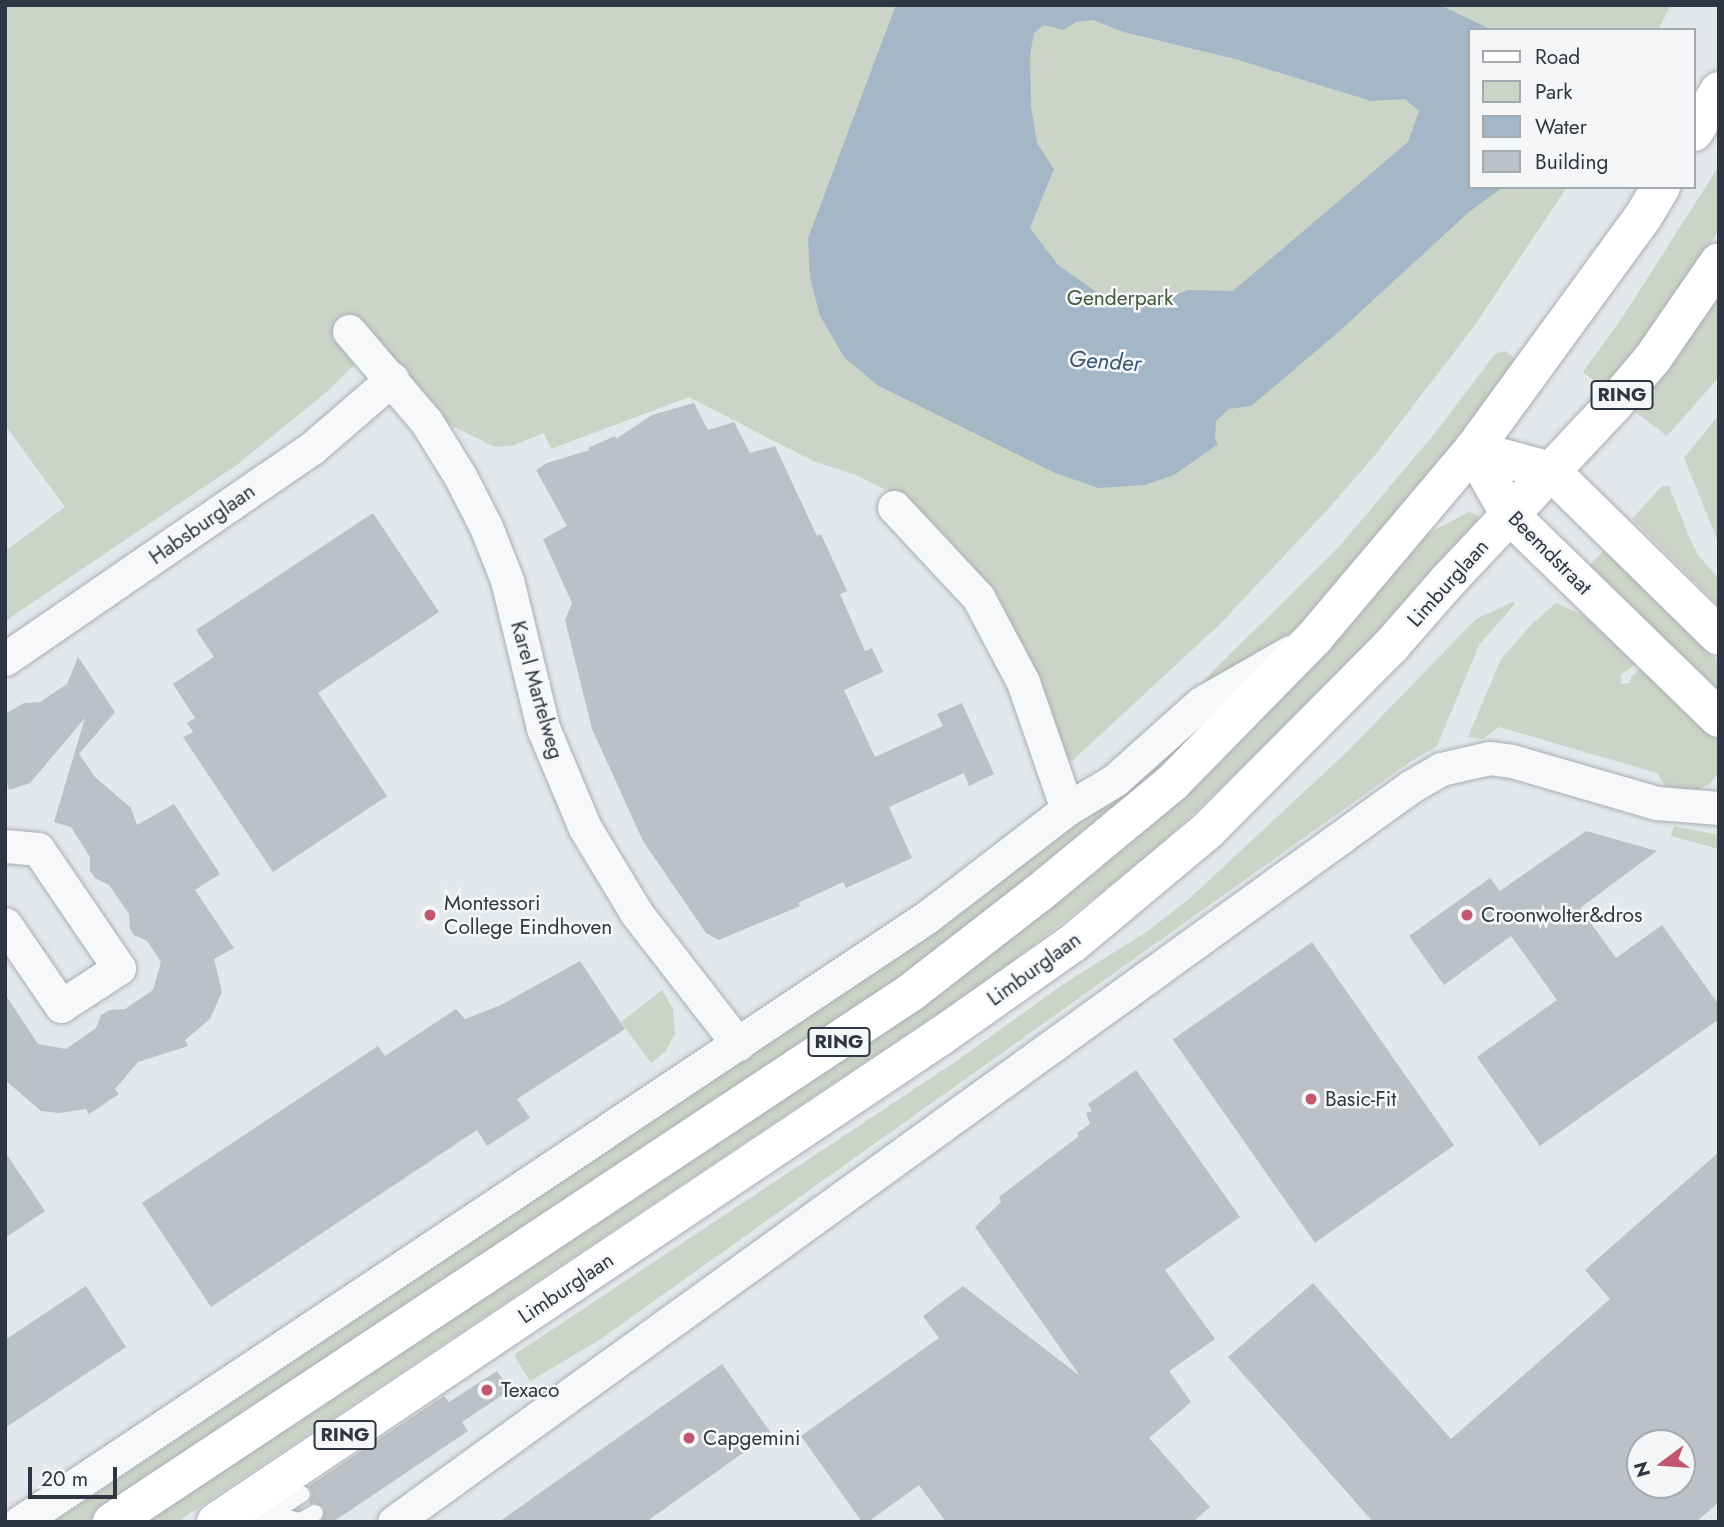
<!DOCTYPE html>
<html>
<head>
<meta charset="utf-8">
<style>
  body { margin:0 }
  #map { position:relative; width:1724px; height:1527px; overflow:hidden; background:#e4e7eb; font-family:Jost,sans-serif }
  div>[style] { position:absolute }
  [style*='--x'] { left:calc(var(--x)*1px); top:calc(var(--y)*1px); width:calc(var(--w)*1px); rotate:calc(var(--a)*1deg) }
  .green>* { inset:0; background:#cbd4c6 }
  .water>* { inset:0; background:#a3b7c7 }
  .building>* { inset:0; background:#bcc1c7; transform-origin:0 0 }
  .roads { filter:drop-shadow(0 0 2px #a9aeb5) drop-shadow(0 0 2px #a9aeb5) }
  .service>* { height:16px; margin:-8px; padding:0 8px; transform-origin:8px; border-radius:8px; background:#f7f8f9 }
  .minor>* { height:33px; margin:-16.5px; padding:0 16.5px; transform-origin:16.5px; border-radius:16.5px; background:#f7f8f9 }
  .secondary>* { height:38px; margin:-19px; padding:0 19px; transform-origin:19px; border-radius:19px; background:#fff }
  .primary>* { height:38px; margin:-19px; padding:0 19px; transform-origin:19px; border-radius:19px; background:#fff }
  .dots>* { width:19px; height:19px; translate:-50% -50%; box-sizing:border-box; border:4px solid #f4f6f8; border-radius:50% }
  span { translate:-50% -50%; white-space:nowrap; text-align:center; line-height:1.15; -webkit-text-stroke:5px #f4f6f8; paint-order:stroke }
  .shield-label span { padding:2px 5px; background:#f4f6f8; border:2px solid; border-radius:5px; -webkit-text-stroke-width:0 }
  .shield-label { font-size:19px; color:#2d3642; font-weight:700 }
  .park-label { font-size:21px; color:#445c3c }
  .street-label { font-size:21px; color:#2d3642 }
  .poi-label { font-size:21px; color:#2d3642 }
  .left { translate:0 -50%; text-align:left }
  .water-label { font-size:23px; color:#3b5772; font-style:italic }
  .frame { position:absolute; inset:0; border:7px solid #2d3642; pointer-events:none }
  .legend { position:absolute; left:1468px; top:28px; width:228px; height:161px; box-sizing:border-box; background:#f4f6f8; border:2px solid #a4a9af; margin:0; padding:9px 12px; list-style:none; font-size:21px; color:#2d3642 }
  .legend li { display:flex; align-items:center; gap:14px; height:35px }
  .legend b { width:35px; border:2px solid #a4a9af }
  .north { position:absolute; left:1626px; top:1429px; width:70px; height:70px; box-sizing:border-box; background:#f4f6f8; border:2px solid #a4a9af; border-radius:50%; rotate:254deg; font-size:19px; font-weight:700; line-height:28px; text-align:center; color:#2d3642 }
  .north::after { content:''; display:block; margin:auto; width:24px; height:32px; background:#c3576e; clip-path:polygon(50% 0,100% 100%,50% 72%,0 100%) }
  .scale { position:absolute; left:28px; top:1467px; width:89px; height:32px; box-sizing:border-box; border:4px solid #2d3642; border-top:0; padding-left:9px; font-size:21px; line-height:24px; white-space:nowrap; color:#2d3642; -webkit-text-stroke:5px #f4f6f8; paint-order:stroke }
</style>
</head>
<body>
<div id="map">
  <div class="green">
    <i style="clip-path:polygon(5px 5px,1671px 5px,1658px 30px,1470px 30px,1470px 187px,1567px 187px,1472px 329px,1376px 454px,1329px 508px,1220px 624px,1072px 761px,1065px 756px,979px 578px,946px 536px,898px 496px,856px 475px,813px 461px,689px 397px,551px 449px,544px 433px,512px 446px,495px 447px,444px 422px,411px 377px,352px 317px,332px 337px,355px 364px,329px 390px,238px 464px,5px 621px,5px 551px,65px 507px,5px 425px)"></i>
    <i style="clip-path:polygon(1719px 166px,1719px 230px,1663px 318px,1605px 389px,1583px 372px,1624px 315px)"></i>
    <i style="clip-path:polygon(1719px 289px,1719px 377px,1667px 436px,1633px 410px)"></i>
    <i style="clip-path:polygon(1505px 351px,1518px 360px,1441px 464px,1301px 626px,1208px 685px,1204px 680px,1338px 548px,1435px 433px,1495px 354px)"></i>
    <i style="clip-path:polygon(1719px 415px,1719px 544px,1684px 458px)"></i>
    <i style="clip-path:polygon(1662px 486px,1669px 486px,1690px 539px,1698px 555px,1719px 579px,1719px 606px,1632px 519px)"></i>
    <i style="clip-path:polygon(1469px 512px,1477px 515px,1479px 525px,1299px 714px,1150px 854px,991px 978px,177px 1522px,147px 1522px,1009px 936px,1104px 865px,1218px 761px,1427px 534px)"></i>
    <i style="clip-path:polygon(1605px 549px,1719px 663px,1719px 699px,1590px 565px)"></i>
    <i style="clip-path:polygon(1513px 602px,1515px 604px,1479px 645px,1437px 746px,1410px 762px,598px 1341px,530px 1381px,514px 1355px,958px 1060px,1062px 985px,1148px 931px,1190px 898px,1349px 750px,1476px 619px)"></i>
    <i style="clip-path:polygon(1556px 603px,1583px 615px,1641px 660px,1621px 675px,1621px 684px,1630px 683px,1631px 677px,1645px 664px,1716px 733px,1719px 739px,1719px 773px,1709px 784px,1697px 790px,1682px 791px,1666px 787px,1657px 773px,1499px 727px,1483px 739px,1468px 737px,1501px 659px,1531px 625px)"></i>
    <i style="clip-path:polygon(1224px 703px,1170px 758px,1085px 835px,877px 995px,87px 1522px,54px 1522px,953px 919px)"></i>
    <i style="clip-path:polygon(1674px 826px,1719px 835px,1719px 849px,1671px 836px)"></i>
    <i style="clip-path:polygon(662px 990px,673px 1009px,675px 1034px,665px 1052px,651px 1063px,621px 1022px)"></i>
  </div>
  <div class="water">
    <i style="clip-path:polygon(evenodd,896px 5px,1440px 5px,1492px 30px,1470px 30px,1470px 187px,1503px 187px,1469px 212px,1334px 336px,1251px 406px,1229px 409px,1216px 421px,1215px 439px,1218px 444px,1174px 475px,1144px 485px,1098px 488px,1055px 473px,877px 385px,844px 357px,820px 316px,810px 278px,808px 238px,896px 5px,1093px 20px,1124px 32px,1235px 59px,1371px 101px,1405px 99px,1419px 111px,1408px 142px,1233px 291px,1188px 290px,1148px 306px,1101px 295px,1058px 265px,1030px 228px,1054px 169px,1037px 143px,1031px 107px,1030px 55px,1034px 33px,1044px 25px,1063px 30px,1076px 22px,1093px 20px)"></i>
  </div>
  <div class="building">
    <i style="clip-path:polygon(694px 403px,708px 430px,734px 422px,750px 453px,775px 446px,817px 536px,821px 534px,847px 591px,840px 594px,865px 651px,872px 648px,883px 672px,844px 690px,875px 757px,943px 726px,937px 714px,962px 703px,994px 774px,969px 786px,964px 773px,889px 807px,912px 858px,846px 888px,843px 882px,798px 903px,800px 906px,719px 940px,706px 933px,643px 841px,592px 729px,565px 620px,572px 603px,543px 539px,567px 526px,536px 470px,547px 463px,590px 450px,588px 448px,615px 436px,616px 439px,652px 415px)"></i>
    <i style="clip-path:polygon(373px 513px,439px 612px,318px 693px,387px 796px,273px 872px,183px 737px,193px 732px,187px 723px,195px 718px,173px 684px,214px 657px,196px 630px)"></i>
    <i style="clip-path:polygon(78px 657px,115px 712px,79px 754px,95px 777px,131px 808px,137px 825px,174px 804px,220px 874px,195px 890px,234px 948px,214px 959px,222px 992px,210px 1019px,185px 1040px,188px 1046px,138px 1062px,115px 1089px,119px 1094px,89px 1114px,86px 1109px,59px 1113px,41px 1111px,5px 1080px,5px 994px,38px 1044px,66px 1049px,96px 1028px,101px 1015px,110px 1010px,125px 1009px,153px 990px,161px 962px,147px 941px,134px 935px,130px 929px,129px 914px,109px 885px,95px 878px,90px 871px,90px 857px,71px 827px,54px 822px,85px 718px,30px 783px,9px 790px,5px 777px,5px 714px,24px 703px,40px 702px,67px 684px)"></i>
    <i style="clip-path:polygon(1586px 831px,1657px 851px,1580px 908px,1616px 958px,1662px 925px,1719px 1005px,1719px 1019px,1540px 1146px,1477px 1057px,1557px 1000px,1511px 936px,1444px 985px,1409px 936px,1490px 878px,1500px 891px)"></i>
    <i style="left:1312px;top:942px;width:248px;height:170px;rotate:55deg"></i>
    <i style="clip-path:polygon(580px 961px,625px 1029px,517px 1099px,530px 1118px,487px 1146px,477px 1130px,211px 1307px,142px 1203px,378px 1046px,385px 1056px,456px 1009px,465px 1019px,501px 1005px)"></i>
    <i style="clip-path:polygon(1136px 1070px,1240px 1217px,1165px 1270px,1215px 1339px,1169px 1371px,1191px 1402px,1149px 1438px,1210px 1507px,1193px 1522px,946px 1522px,919px 1485px,868px 1522px,862px 1522px,801px 1436px,939px 1338px,923px 1316px,963px 1286px,1080px 1376px,975px 1227px,1001px 1202px,999px 1197px,1079px 1136px,1077px 1133px,1090px 1124px,1086px 1113px,1092px 1111px,1088px 1104px)"></i>
    <i style="clip-path:polygon(5px 1152px,45px 1211px,5px 1238px)"></i>
    <i style="clip-path:polygon(evenodd,1719px 1152px,1719px 1502px,1696px 1522px,1373px 1522px,1228px 1357px,1313px 1283px,1451px 1439px,1610px 1299px,1585px 1270px,1719px 1152px,1640px 1443px,1682px 1443px,1682px 1485px,1640px 1485px,1640px 1443px)"></i>
    <i style="clip-path:polygon(86px 1286px,126px 1347px,5px 1428px,5px 1340px)"></i>
    <i style="clip-path:polygon(722px 1364px,771px 1433px,646px 1522px,499px 1522px)"></i>
    <i style="clip-path:polygon(497px 1371px,510px 1390px,462px 1422px,468px 1431px,333px 1522px,321px 1522px,324px 1508px,316px 1503px,309px 1504px,312px 1494px,309px 1486px,444px 1396px,449px 1402px)"></i>
  </div>
  <div class="roads">
    <div class="service">
      <i style="--x:270;--y:1514;--w:32;--a:13"></i>
      <i style="--x:301;--y:1521;--w:16;--a:-30"></i>
      <i style="--x:259;--y:1522;--w:51;--a:-33.1"></i>
    </div>
    <div class="minor">
      <i style="--x:349;--y:331;--w:118;--a:49.5"></i>
      <i style="--x:426;--y:421;--w:65;--a:58.3"></i>
      <i style="--x:460;--y:476;--w:57;--a:63"></i>
      <i style="--x:486;--y:527;--w:57;--a:68.4"></i>
      <i style="--x:507;--y:580;--w:152;--a:76.3"></i>
      <i style="--x:543;--y:728;--w:108;--a:67.2"></i>
      <i style="--x:585;--y:828;--w:100;--a:58.8"></i>
      <i style="--x:637;--y:914;--w:165;--a:52.2"></i>
      <i style="--x:894;--y:507;--w:123;--a:47"></i>
      <i style="--x:978;--y:597;--w:96;--a:62.1"></i>
      <i style="--x:1023;--y:682;--w:134;--a:70.9"></i>
      <i style="--x:5;--y:659;--w:373;--a:-34.5"></i>
      <i style="--x:312;--y:448;--w:106;--a:-40.8"></i>
      <i style="--x:5;--y:846;--w:33;--a:5"></i>
      <i style="--x:38;--y:849;--w:144;--a:55.8"></i>
      <i style="--x:119;--y:968;--w:69;--a:146.8"></i>
      <i style="--x:61;--y:1006;--w:99;--a:-124.3"></i>
      <i style="--x:20;--y:1522;--w:1090;--a:-33.7"></i>
      <i style="--x:927;--y:917;--w:177;--a:-37.6"></i>
      <i style="--x:1067;--y:809;--w:56;--a:-31.1"></i>
      <i style="--x:1115;--y:780;--w:115;--a:-41.8"></i>
      <i style="--x:1201;--y:703;--w:103;--a:-29.8"></i>
      <i style="--x:394;--y:1522;--w:1254;--a:-35.88"></i>
      <i style="--x:1410;--y:787;--w:36;--a:-30"></i>
      <i style="--x:1441;--y:769;--w:49;--a:-12.9"></i>
      <i style="--x:1489;--y:758;--w:23;--a:7"></i>
      <i style="--x:1512;--y:761;--w:151;--a:16.2"></i>
      <i style="--x:1657;--y:803;--w:62;--a:4.6"></i>
    </div>
    <div class="secondary">
      <i style="--x:1473;--y:450;--w:75;--a:60.4"></i>
      <i style="--x:1510;--y:515;--w:291;--a:44.2"></i>
      <i style="--x:1473;--y:450;--w:81;--a:15.1"></i>
      <i style="--x:1551;--y:471;--w:235;--a:44.5"></i>
    </div>
    <div class="primary">
      <i style="--x:1694;--y:132;--w:48;--a:-58.6"></i>
      <i style="--x:112;--y:1522;--w:957;--a:-33.54"></i>
      <i style="--x:910;--y:993;--w:163;--a:-37.8"></i>
      <i style="--x:1039;--y:893;--w:174;--a:-39.6"></i>
      <i style="--x:1173;--y:782;--w:202;--a:-45.6"></i>
      <i style="--x:1314;--y:638;--w:246;--a:-49.8"></i>
      <i style="--x:1473;--y:450;--w:288;--a:-53.9"></i>
      <i style="--x:1643;--y:217;--w:35;--a:-59"></i>
      <i style="--x:216;--y:1522;--w:873;--a:-33.84"></i>
      <i style="--x:941;--y:1036;--w:161;--a:-35.2"></i>
      <i style="--x:1073;--y:943;--w:176;--a:-39.9"></i>
      <i style="--x:1208;--y:830;--w:260;--a:-45.2"></i>
      <i style="--x:1391;--y:646;--w:84;--a:-48.9"></i>
      <i style="--x:1446;--y:583;--w:245;--a:-46.8"></i>
      <i style="--x:1614;--y:404;--w:60;--a:-49.7"></i>
      <i style="--x:1653;--y:358;--w:116;--a:-55.5"></i>
    </div>
  </div>
  <div class="dots">
    <i style="left:430px;top:915px;background:#c3576e"></i>
    <i style="left:1467px;top:915px;background:#c3576e"></i>
    <i style="left:1311px;top:1099px;background:#c3576e"></i>
    <i style="left:487px;top:1390px;background:#c3576e"></i>
    <i style="left:689px;top:1438px;background:#c3576e"></i>
  </div>
  <div class="shield-label">
    <span style="left:1622px;top:395px">RING</span>
    <span style="left:839px;top:1042px">RING</span>
    <span style="left:345px;top:1435px">RING</span>
  </div>
  <div class="park-label">
    <span style="left:1120px;top:298px">Genderpark</span>
  </div>
  <div class="street-label">
    <span style="left:202px;top:524px;rotate:-35deg">Habsburglaan</span>
    <span style="left:1550px;top:553px;rotate:45deg">Beemdstraat</span>
    <span style="left:1448px;top:583px;rotate:-48deg">Limburglaan</span>
    <span style="left:537px;top:690px;rotate:74deg">Karel Martelweg</span>
    <span style="left:1034px;top:969px;rotate:-36deg">Limburglaan</span>
    <span style="left:566px;top:1288px;rotate:-34deg">Limburglaan</span>
  </div>
  <div class="poi-label">
    <span class="left" style="left:444px;top:915px">Montessori<br>College Eindhoven</span>
    <span class="left" style="left:1481px;top:915px">Croonwolter&amp;dros</span>
    <span class="left" style="left:1325px;top:1099px">Basic-Fit</span>
    <span class="left" style="left:501px;top:1390px">Texaco</span>
    <span class="left" style="left:703px;top:1438px">Capgemini</span>
  </div>
  <div class="water-label">
    <span style="left:1105px;top:361px;rotate:4deg">Gender</span>
  </div>
  <div class="frame"></div>
  <ul class="legend">
  <li><b style="height:9px;background:#fff"></b>Road</li>
  <li><b style="height:19px;background:#cbd4c6"></b>Park</li>
  <li><b style="height:19px;background:#a3b7c7"></b>Water</li>
  <li><b style="height:19px;background:#bcc1c7"></b>Building</li>
  </ul>
  <div class="north">N</div>
  <div class="scale">20 m</div>
</div>
</body>
</html>
